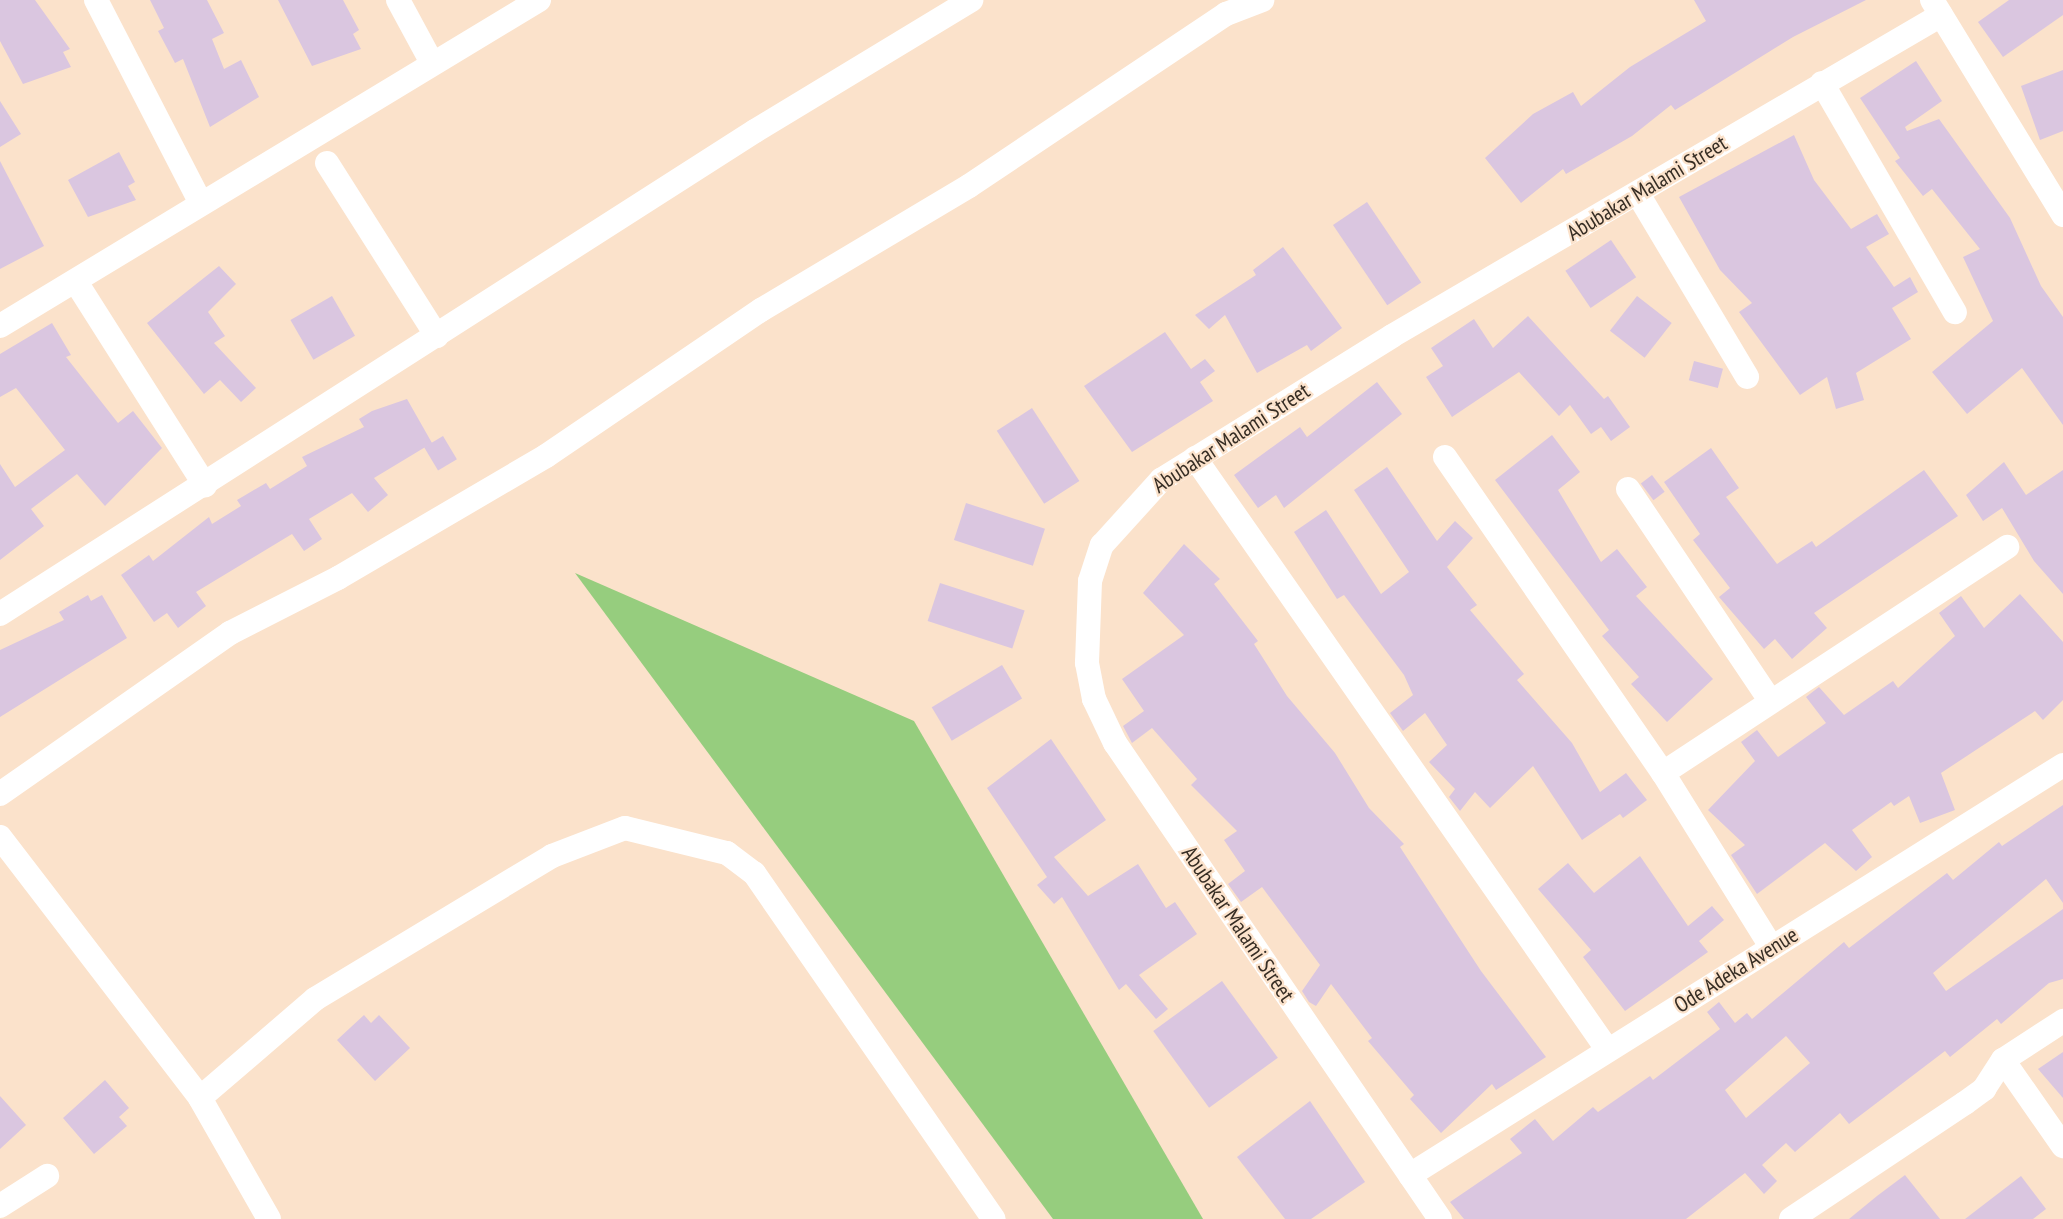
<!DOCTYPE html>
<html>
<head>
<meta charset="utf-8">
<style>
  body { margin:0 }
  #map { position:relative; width:2063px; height:1219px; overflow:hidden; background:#fbe2cb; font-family:"PT Sans Narrow",sans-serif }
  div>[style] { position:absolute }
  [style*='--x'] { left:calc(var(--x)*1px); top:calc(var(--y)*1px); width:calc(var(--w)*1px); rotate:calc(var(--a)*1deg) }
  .green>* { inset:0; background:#96cd7e }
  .building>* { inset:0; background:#dac6e0; transform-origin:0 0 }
  .minor>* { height:24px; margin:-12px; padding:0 12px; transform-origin:12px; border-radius:12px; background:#fff }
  span { translate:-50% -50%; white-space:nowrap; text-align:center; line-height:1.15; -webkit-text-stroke:4.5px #fbe2cb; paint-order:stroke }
  .street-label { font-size:22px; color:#362d24 }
</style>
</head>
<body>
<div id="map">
  <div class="green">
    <i style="clip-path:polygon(575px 573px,914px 721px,1203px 1219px,1053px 1219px)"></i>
  </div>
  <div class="building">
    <i style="clip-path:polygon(0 0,35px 0,70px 49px,63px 52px,71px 67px,23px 84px,0 41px)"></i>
    <i style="clip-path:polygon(150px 0,207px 0,224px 33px,212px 39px,224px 69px,241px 60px,259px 97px,210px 127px,183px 59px,175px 63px,158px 31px,164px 28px)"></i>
    <i style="clip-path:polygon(278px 0,343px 0,359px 30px,353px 34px,361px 49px,312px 66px)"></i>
    <i style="clip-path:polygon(1694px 0,1866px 0,1793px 37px,1675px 110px,1671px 105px,1632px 136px,1566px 174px,1563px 169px,1521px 203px,1485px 158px,1533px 114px,1573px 92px,1581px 106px,1630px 67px,1706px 21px)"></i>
    <i style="clip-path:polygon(2009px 0,2063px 0,2063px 15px,2003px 57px,1978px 22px)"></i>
    <i style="clip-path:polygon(1916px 61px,1942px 101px,1905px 127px,1907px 131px,1939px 119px,2010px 218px,2041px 286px,2063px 317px,2063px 425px,2022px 368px,1967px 414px,1932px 372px,1993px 321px,1963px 257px,1980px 249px,1932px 189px,1923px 196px,1895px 161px,1900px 158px,1860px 98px)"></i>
    <i style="clip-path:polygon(2063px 70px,2063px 131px,2040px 140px,2021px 86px)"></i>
    <i style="clip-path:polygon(0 101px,21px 134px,0 147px)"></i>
    <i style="clip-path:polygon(1794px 135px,1814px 180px,1851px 229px,1877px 214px,1889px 234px,1866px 247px,1894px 287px,1910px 277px,1918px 292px,1892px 308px,1911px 339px,1856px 373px,1864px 400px,1836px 409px,1827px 377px,1800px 395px,1739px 312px,1752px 303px,1720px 270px,1679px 197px)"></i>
    <i style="clip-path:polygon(119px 152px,135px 182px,128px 186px,136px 200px,88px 217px,68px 180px)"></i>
    <i style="clip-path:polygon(0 161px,44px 246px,0 269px)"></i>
    <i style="left:1367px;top:202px;width:97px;height:41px;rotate:56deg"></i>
    <i style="left:1611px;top:240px;width:45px;height:55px;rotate:56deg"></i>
    <i style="clip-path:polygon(1283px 247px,1342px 328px,1311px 351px,1307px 345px,1257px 373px,1225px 315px,1209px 329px,1195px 315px,1256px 275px,1253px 270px)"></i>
    <i style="clip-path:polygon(219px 266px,236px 284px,208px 312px,225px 336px,214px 343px,256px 388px,241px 402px,220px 380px,204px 394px,147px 323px)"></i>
    <i style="left:332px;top:296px;width:46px;height:48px;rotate:60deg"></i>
    <i style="left:1637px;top:296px;width:44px;height:44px;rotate:38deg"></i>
    <i style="clip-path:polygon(1528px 316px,1604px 399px,1608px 396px,1630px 427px,1611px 441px,1601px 427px,1591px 434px,1570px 405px,1559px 416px,1519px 372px,1452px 417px,1426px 377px,1443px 366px,1431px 348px,1474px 319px,1493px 348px)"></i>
    <i style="clip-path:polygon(52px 323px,71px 355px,66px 357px,118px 423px,133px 411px,162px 448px,105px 506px,77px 474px,31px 509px,44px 526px,0 560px,0 464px,15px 487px,65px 450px,16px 388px,0 397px,0 354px)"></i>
    <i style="clip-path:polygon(1165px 332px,1191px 369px,1205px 359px,1215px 371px,1200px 382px,1213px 401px,1132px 452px,1084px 386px)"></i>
    <i style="left:1694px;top:361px;width:30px;height:20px;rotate:15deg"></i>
    <i style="clip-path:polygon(1377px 382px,1402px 414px,1284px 508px,1276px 495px,1258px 508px,1234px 475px,1300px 427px,1307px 437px)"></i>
    <i style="clip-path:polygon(407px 399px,432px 443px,374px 478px,388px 495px,368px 512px,352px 493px,309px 519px,322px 539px,304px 551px,292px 534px,196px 592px,206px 606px,178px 628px,167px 613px,154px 622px,121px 575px,149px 555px,153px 561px,209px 517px,212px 524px,241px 506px,237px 500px,266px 483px,270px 489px,307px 466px,302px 457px,364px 427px,359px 419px,372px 411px)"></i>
    <i style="left:1032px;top:408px;width:87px;height:42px;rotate:57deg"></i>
    <i style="clip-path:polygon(1552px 435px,1580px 472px,1558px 490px,1601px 562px,1617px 549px,1647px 587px,1636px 596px,1713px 679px,1667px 722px,1631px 684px,1639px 677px,1602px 636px,1609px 630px,1495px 480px)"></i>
    <i style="left:443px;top:436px;width:27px;height:22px;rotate:59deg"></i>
    <i style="clip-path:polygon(1711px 448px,1739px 488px,1726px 497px,1777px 564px,1812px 541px,1816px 547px,1924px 470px,1958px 516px,1814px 613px,1827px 628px,1792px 659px,1775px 639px,1764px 649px,1719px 597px,1730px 588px,1693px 540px,1700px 534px,1664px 482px)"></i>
    <i style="clip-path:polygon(2004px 462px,2026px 495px,2063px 470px,2063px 594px,2034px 561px,2002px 508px,1983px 521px,1966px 495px)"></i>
    <i style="clip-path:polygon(1387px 467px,1437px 541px,1455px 521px,1473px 538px,1447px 567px,1477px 605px,1470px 610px,1524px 674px,1517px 680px,1572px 743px,1600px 792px,1626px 773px,1647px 800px,1623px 818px,1620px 814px,1582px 840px,1533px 766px,1490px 808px,1475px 792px,1460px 811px,1449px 797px,1455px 789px,1429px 762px,1447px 745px,1425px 713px,1403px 731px,1390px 713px,1413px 695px,1404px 675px,1344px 595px,1337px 599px,1294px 532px,1326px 510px,1381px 594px,1409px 572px,1354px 490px)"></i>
    <i style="left:1652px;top:475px;width:21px;height:14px;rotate:53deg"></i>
    <i style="left:966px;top:503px;width:83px;height:39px;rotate:18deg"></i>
    <i style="clip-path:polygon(1184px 544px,1220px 579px,1214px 584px,1258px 641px,1254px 644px,1287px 696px,1335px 753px,1369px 808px,1404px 844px,1400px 847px,1481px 971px,1546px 1057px,1496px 1090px,1492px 1084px,1441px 1133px,1410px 1099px,1414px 1095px,1368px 1041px,1372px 1038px,1331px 984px,1316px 1006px,1309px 1002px,1302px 991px,1320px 965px,1262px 887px,1241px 902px,1228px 884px,1245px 871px,1224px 840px,1237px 831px,1191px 785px,1197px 779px,1152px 728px,1132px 743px,1123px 726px,1144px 711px,1122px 679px,1184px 635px,1143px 593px)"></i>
    <i style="left:940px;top:583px;width:89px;height:40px;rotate:18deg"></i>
    <i style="clip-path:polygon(2020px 594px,2063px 642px,2063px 700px,2043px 720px,2035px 711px,1941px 773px,1955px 810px,1920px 823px,1909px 796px,1894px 806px,1891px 802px,1852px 830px,1872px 857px,1856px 871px,1825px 843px,1757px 894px,1731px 855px,1745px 845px,1708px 810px,1755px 761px,1741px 742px,1757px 730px,1778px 757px,1826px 723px,1806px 697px,1819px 687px,1844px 715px,1893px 681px,1898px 688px,1955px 636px,1939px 613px,1961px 596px,1984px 628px)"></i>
    <i style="clip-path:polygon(88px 595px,91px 601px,102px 595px,127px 638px,0 717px,0 650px,64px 620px,59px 612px)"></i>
    <i style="left:1002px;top:665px;width:39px;height:82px;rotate:59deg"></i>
    <i style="clip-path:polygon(1051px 739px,1106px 820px,1054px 857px,1088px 896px,1138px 864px,1166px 908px,1175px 902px,1197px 934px,1139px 975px,1168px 1009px,1156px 1019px,1126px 984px,1119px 990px,1062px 897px,1054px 904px,1037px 885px,1047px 877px,987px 788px)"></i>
    <i style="clip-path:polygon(evenodd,2063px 805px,2063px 903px,2046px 879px,1933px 973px,1946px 991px,2063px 909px,2063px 979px,2049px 983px,2001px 1024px,1997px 1019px,1950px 1057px,1945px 1051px,1849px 1124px,1840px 1113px,1795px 1152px,1786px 1143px,1762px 1165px,1777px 1181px,1764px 1194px,1745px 1173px,1686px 1219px,1464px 1219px,1450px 1202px,1522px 1153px,1510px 1139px,1535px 1119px,1553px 1141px,1593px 1107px,1598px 1112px,1650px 1076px,1653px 1080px,1720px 1029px,1707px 1012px,1719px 1002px,1735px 1023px,1747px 1013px,1752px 1019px,1844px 942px,1849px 948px,1947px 873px,1953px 880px,1999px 842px,2002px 846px,2063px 805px,1786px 1036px,1810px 1063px,1746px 1118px,1725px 1090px,1786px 1036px)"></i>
    <i style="clip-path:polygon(1640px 856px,1688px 926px,1712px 906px,1724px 920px,1699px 941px,1708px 952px,1625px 1011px,1583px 957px,1591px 950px,1538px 889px,1568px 863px,1594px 893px)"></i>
    <i style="left:1222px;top:981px;width:95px;height:85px;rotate:54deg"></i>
    <i style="clip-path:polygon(364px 1015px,371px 1023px,379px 1015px,410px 1048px,375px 1081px,337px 1040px)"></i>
    <i style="clip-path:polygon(2063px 1052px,2063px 1098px,2038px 1069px)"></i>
    <i style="clip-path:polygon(105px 1080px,129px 1108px,119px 1117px,127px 1126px,94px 1154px,63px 1118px)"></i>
    <i style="clip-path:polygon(0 1096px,26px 1125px,0 1149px)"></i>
    <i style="clip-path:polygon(1310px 1101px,1365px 1182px,1311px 1219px,1285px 1219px,1237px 1157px)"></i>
    <i style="clip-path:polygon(1905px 1175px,1940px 1219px,1849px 1219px,1877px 1196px)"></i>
    <i style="clip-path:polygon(2021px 1176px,2046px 1209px,2033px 1219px,1965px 1219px)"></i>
  </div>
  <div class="minor">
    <i style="--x:96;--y:0;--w:229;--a:62.7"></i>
    <i style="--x:398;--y:0;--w:72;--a:61.6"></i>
    <i style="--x:1932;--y:0;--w:252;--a:58.6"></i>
    <i style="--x:1822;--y:83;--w:265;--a:59.9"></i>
    <i style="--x:327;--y:163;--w:205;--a:57.6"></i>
    <i style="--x:1638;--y:194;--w:213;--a:59.2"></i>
    <i style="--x:76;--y:282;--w:241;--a:57.6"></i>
    <i style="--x:0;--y:326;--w:630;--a:-31.17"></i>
    <i style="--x:1445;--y:457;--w:384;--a:55.4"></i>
    <i style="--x:1663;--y:773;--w:206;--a:58.1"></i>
    <i style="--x:1195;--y:458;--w:720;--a:55.12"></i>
    <i style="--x:1628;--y:489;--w:254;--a:56.1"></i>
    <i style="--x:0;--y:614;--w:896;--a:-32.61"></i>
    <i style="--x:755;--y:131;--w:253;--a:-31.2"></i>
    <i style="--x:1663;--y:773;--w:412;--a:-33.3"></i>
    <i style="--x:0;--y:794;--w:281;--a:-35"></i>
    <i style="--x:230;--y:633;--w:121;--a:-27"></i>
    <i style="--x:338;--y:578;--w:241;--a:-30.4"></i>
    <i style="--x:546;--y:456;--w:260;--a:-34.2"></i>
    <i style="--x:761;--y:310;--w:242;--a:-30.8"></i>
    <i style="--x:969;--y:186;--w:309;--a:-33.8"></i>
    <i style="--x:1226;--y:14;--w:39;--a:-21"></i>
    <i style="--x:0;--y:837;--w:329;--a:52.5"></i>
    <i style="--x:200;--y:1098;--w:139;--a:60.3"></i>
    <i style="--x:2003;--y:1060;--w:105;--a:55.1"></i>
    <i style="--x:200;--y:1098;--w:152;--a:-40.7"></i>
    <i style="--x:315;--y:999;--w:277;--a:-31.1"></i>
    <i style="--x:552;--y:856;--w:78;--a:-21"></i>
    <i style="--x:625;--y:828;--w:105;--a:13.8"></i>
    <i style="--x:727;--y:853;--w:34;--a:37"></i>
    <i style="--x:754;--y:873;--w:421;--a:55.3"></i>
    <i style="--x:1410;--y:1175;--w:771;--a:-32.12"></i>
    <i style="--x:0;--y:1206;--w:56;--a:-32.6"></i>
    <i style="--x:1440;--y:1219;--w:576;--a:-124.32"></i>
    <i style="--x:1115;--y:743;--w:49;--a:-115.5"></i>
    <i style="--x:1094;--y:699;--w:37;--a:-101"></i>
    <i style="--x:1087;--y:663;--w:82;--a:-87.9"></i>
    <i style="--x:1090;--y:581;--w:38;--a:-72"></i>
    <i style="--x:1102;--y:545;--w:88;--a:-47.8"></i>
    <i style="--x:1161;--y:480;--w:272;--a:-31.9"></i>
    <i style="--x:1392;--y:336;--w:636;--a:-30.31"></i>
    <i style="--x:1791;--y:1219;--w:209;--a:-33.7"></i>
    <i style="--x:1965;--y:1103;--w:24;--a:-36"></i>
    <i style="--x:1984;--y:1089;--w:35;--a:-57"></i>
    <i style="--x:2003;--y:1060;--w:72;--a:-33"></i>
  </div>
  <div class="street-label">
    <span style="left:1647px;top:188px;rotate:-31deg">Abubakar Malami Street</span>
    <span style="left:1231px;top:438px;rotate:-33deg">Abubakar Malami Street</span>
    <span style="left:1238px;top:924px;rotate:56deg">Abubakar Malami Street</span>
    <span style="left:1736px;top:970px;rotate:-32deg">Ode Adeka Avenue</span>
  </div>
</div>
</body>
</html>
